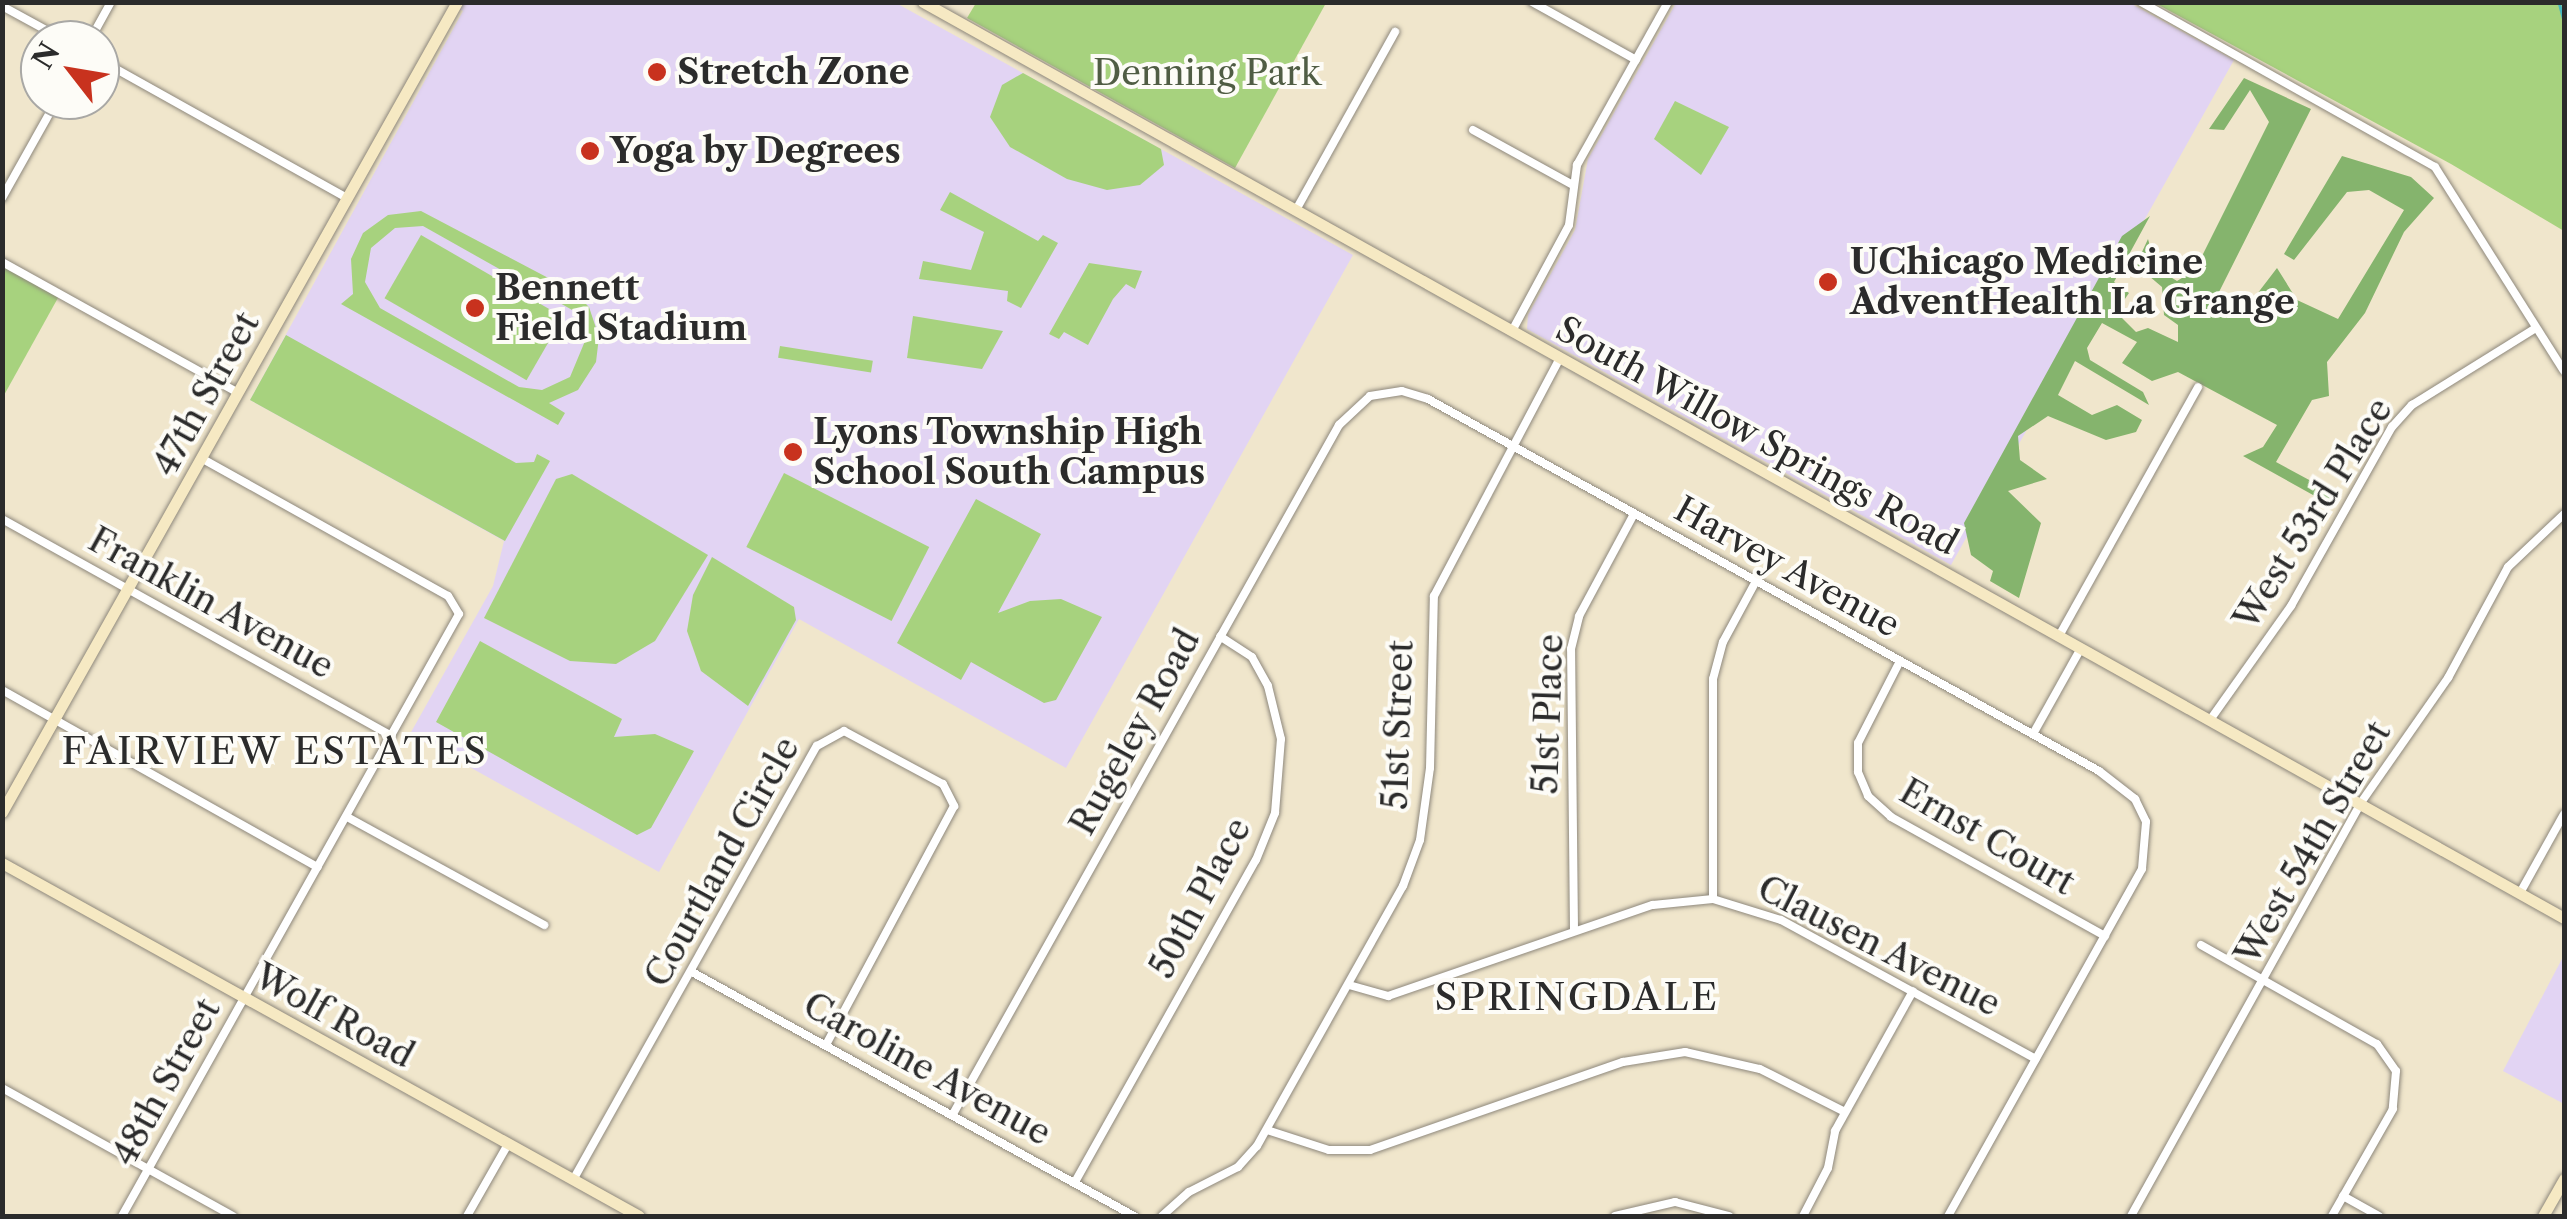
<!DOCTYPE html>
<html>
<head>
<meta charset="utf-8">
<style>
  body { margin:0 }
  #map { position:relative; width:2567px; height:1219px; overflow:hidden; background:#f0e6cc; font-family:"Libre Caslon Text",serif }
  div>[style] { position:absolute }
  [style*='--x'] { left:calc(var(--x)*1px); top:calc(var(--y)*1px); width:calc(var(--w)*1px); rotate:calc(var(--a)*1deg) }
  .built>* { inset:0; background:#e2d4f3 }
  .green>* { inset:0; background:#a7d27e; transform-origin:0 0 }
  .forest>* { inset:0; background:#85b46d }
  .stream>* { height:2.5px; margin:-1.25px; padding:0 1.25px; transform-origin:1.25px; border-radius:1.25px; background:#47b6bf }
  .roads { filter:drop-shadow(0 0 2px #8e887c) drop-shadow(0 0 2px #8e887c) }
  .street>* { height:8px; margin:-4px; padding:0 4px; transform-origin:4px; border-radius:4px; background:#fff }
  .secondary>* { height:11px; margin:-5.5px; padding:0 5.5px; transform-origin:5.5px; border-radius:5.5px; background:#f6e9c3 }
  .dots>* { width:28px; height:28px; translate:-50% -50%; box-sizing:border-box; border:5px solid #fdfcf7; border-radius:50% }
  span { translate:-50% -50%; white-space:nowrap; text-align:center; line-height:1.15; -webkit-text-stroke:8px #fdfcf7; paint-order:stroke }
  .poi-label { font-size:35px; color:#2b2b2b; font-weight:700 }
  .left { translate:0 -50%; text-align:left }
  .park-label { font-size:35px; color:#505d44 }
  .street-label { font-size:35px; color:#2b2b2b }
  .neighbourhood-label { font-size:38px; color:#2b2b2b; letter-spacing:2.5px }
  .frame { position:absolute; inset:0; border:5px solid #2b2b2b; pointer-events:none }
  .north { position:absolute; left:20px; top:20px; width:100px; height:100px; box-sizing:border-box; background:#fdfcf7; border:2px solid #a9a8a5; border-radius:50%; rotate:301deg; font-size:28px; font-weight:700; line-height:40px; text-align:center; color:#2b2b2b }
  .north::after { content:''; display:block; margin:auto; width:35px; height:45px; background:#c8321e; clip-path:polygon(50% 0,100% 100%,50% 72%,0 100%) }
</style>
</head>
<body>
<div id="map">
  <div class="built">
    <i style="clip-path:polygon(447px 3px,896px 3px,1353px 255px,1066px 768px,799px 619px,659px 872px,410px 734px,493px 586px,504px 541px,250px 400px,463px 11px)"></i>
    <i style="clip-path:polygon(1676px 3px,2130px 3px,2234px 60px,1951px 565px,1527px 329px,1528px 315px,1575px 230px,1588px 159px)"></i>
    <i style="clip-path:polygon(2564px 955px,2564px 1104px,2503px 1071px)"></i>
  </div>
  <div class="green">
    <i style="clip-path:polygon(976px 3px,1326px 2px,1326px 3px,1235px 168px,967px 18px)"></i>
    <i style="clip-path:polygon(2155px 3px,2564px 3px,2564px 231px,2451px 164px)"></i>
    <i style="clip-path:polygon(1023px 73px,1161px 149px,1164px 165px,1140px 185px,1107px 190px,1067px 179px,1010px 147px,990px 117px,1002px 85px)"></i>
    <i style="clip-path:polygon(1675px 101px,1729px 127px,1701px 175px,1654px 139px)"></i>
    <i style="clip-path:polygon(950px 192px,1038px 241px,1043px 235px,1058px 243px,1021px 308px,1007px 301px,1008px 291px,919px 279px,923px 261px,971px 270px,984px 232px,940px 210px)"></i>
    <i style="clip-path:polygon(evenodd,421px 211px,573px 291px,589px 307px,599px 337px,596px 362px,578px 390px,549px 403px,565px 413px,558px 425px,341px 304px,353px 294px,351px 259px,363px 233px,388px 215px,421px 211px,423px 226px,574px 311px,585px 341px,570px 377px,542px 390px,519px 387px,380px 308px,365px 282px,371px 248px,395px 228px,423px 226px)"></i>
    <i style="left:421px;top:235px;width:164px;height:73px;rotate:30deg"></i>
    <i style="clip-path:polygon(1089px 263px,1142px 271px,1135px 289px,1126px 284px,1113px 299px,1088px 345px,1064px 332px,1059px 339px,1049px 334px)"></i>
    <i style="clip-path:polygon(3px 265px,59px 296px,3px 397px)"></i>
    <i style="clip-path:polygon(913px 316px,1003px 331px,982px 369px,907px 358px)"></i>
    <i style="clip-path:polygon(286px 335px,516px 463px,534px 462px,537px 454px,550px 461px,505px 541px,250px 400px)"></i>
    <i style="left:780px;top:346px;width:94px;height:12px;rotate:9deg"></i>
    <i style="left:784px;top:473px;width:163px;height:83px;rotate:27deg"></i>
    <i style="clip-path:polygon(572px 474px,708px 555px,655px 641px,616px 664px,570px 661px,484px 618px,556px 479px)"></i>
    <i style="clip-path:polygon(976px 499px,1041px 534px,998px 613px,1030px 601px,1061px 599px,1102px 617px,1056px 700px,1044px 703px,971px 662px,961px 680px,897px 643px)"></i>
    <i style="clip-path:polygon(712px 557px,794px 607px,796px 620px,748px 706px,701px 671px,687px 631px,693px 595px)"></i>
    <i style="clip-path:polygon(480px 641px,622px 719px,614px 737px,655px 734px,694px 751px,651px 828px,637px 835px,436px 722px)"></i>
  </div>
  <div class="forest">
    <i style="clip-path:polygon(2244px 78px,2311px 109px,2219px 292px,2244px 311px,2277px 268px,2297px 300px,2338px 319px,2404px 210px,2369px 190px,2347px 192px,2294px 260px,2284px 254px,2342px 156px,2411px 177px,2434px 198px,2404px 232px,2365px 313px,2327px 362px,2329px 396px,2312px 400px,2276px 462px,2337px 495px,2331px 505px,2243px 456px,2263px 447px,2277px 425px,2178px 372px,2152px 381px,2122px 363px,2137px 342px,2102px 323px,2087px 348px,2090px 360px,2143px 392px,2149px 405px,2075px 361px,2058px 395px,2092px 415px,2117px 405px,2142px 420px,2136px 432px,2106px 440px,2048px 416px,2018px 436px,2020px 460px,2047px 479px,2008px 491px,2041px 523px,2019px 598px,1990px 581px,1993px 571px,1971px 555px,1964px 523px,2122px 236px,2150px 216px,2114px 282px,2129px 293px,2116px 312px,2136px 332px,2148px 328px,2178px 342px,2178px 325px,2164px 315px,2162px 287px,2136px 265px,2148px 239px,2156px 268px,2177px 281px,2195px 270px,2269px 122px,2250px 90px,2224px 130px,2209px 129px)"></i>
  </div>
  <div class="stream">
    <i style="--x:2559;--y:2;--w:20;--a:75"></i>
  </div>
  <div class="roads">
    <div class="street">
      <i style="--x:1532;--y:2;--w:119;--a:29.1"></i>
      <i style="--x:2141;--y:2;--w:337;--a:29.3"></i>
      <i style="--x:2435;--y:167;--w:241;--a:57.7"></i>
      <i style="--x:2;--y:6;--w:71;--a:28.7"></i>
      <i style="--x:90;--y:40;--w:43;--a:-61.1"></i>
      <i style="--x:100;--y:60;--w:283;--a:29.2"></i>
      <i style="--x:1473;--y:130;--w:114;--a:28.8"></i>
      <i style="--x:2;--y:198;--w:112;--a:-60.7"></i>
      <i style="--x:1296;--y:210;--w:204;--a:-60.9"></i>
      <i style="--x:2;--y:262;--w:270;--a:29"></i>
      <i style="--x:1512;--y:331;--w:120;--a:-61.7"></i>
      <i style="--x:1569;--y:225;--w:61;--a:-82.4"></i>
      <i style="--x:1577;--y:165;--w:187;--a:-60.8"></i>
      <i style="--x:2;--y:519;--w:446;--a:29.1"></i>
      <i style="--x:2059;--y:636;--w:285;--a:-60.8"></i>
      <i style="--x:1900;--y:661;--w:92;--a:117.1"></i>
      <i style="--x:1858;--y:743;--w:29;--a:90"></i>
      <i style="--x:1858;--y:772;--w:26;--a:67"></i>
      <i style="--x:1868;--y:796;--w:31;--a:42"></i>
      <i style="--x:1891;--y:817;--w:245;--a:29.1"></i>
      <i style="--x:2;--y:690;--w:362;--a:29.3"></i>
      <i style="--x:2210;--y:720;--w:140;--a:-54.6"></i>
      <i style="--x:2291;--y:606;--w:206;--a:-60.6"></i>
      <i style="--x:2392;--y:427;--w:30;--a:-48"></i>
      <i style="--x:2412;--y:405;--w:144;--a:-31.9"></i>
      <i style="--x:2033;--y:734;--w:98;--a:-60.8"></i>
      <i style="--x:347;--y:817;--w:225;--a:28.7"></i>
      <i style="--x:2520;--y:893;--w:90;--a:-60.9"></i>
      <i style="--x:1713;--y:899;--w:220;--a:-90"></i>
      <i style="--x:1713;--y:679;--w:38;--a:-75"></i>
      <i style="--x:1723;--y:642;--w:69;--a:-61.6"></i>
      <i style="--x:1574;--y:929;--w:280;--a:-90.6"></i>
      <i style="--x:1571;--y:649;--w:34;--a:-76"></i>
      <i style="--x:1579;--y:616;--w:116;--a:-61.7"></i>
      <i style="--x:2201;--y:945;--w:202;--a:29.4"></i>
      <i style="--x:2377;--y:1044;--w:33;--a:55"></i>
      <i style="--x:2396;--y:1071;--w:38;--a:95"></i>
      <i style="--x:2393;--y:1109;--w:123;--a:119.7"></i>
      <i style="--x:692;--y:972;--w:505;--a:28.9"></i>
      <i style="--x:1349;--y:985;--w:41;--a:15.8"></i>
      <i style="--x:1388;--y:996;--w:280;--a:-19"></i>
      <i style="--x:1653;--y:905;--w:60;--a:-5.7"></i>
      <i style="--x:1713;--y:899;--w:71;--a:17.2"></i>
      <i style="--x:1781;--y:920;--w:290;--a:28.6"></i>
      <i style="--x:2;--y:1088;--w:264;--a:29"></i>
      <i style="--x:953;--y:1114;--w:790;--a:-60.74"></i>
      <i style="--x:1339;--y:425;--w:42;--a:-43.1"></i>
      <i style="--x:1370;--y:396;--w:32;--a:-9"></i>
      <i style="--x:1402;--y:391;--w:27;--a:17"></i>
      <i style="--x:1428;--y:399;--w:767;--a:29"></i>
      <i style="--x:2099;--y:771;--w:46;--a:37.9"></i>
      <i style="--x:2135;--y:799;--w:25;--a:64"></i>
      <i style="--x:2146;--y:822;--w:47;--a:94.9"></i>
      <i style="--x:2142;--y:869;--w:398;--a:119.2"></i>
      <i style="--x:1267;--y:1130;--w:65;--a:17.9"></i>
      <i style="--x:1329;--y:1150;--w:41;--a:0"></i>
      <i style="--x:1370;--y:1150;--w:268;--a:-19.2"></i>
      <i style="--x:1623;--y:1062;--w:63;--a:-9.2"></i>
      <i style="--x:1685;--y:1052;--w:77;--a:12.8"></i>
      <i style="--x:1760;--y:1069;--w:95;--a:26.8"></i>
      <i style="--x:573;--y:1180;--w:498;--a:-60.7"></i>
      <i style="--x:817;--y:746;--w:31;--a:-29"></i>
      <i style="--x:844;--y:731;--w:112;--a:28.2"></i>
      <i style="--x:943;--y:784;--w:25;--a:63"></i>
      <i style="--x:954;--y:806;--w:271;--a:118.2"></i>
      <i style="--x:1075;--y:1182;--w:369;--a:-60.7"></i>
      <i style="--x:1256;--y:860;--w:51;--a:-68"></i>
      <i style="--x:1275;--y:813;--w:74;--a:-85.4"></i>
      <i style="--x:1281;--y:739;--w:55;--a:-103.8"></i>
      <i style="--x:1268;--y:686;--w:33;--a:-119"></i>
      <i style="--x:1252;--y:657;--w:38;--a:-147"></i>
      <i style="--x:2343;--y:1196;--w:41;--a:29.1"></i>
      <i style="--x:122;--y:1216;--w:690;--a:-60.76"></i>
      <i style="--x:459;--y:614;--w:21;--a:-121"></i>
      <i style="--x:448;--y:596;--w:283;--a:-150.8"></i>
      <i style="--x:467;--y:1216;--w:83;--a:-60.3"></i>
      <i style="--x:1162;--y:1216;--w:36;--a:-42"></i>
      <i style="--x:1189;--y:1192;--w:55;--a:-27"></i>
      <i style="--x:1238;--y:1167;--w:28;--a:-48"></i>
      <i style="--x:1257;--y:1146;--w:298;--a:-60.7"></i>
      <i style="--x:1403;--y:886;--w:49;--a:-69.7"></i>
      <i style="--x:1420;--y:840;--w:73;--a:-82.1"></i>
      <i style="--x:1430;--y:768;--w:172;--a:-88.7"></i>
      <i style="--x:1434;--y:596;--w:269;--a:-62.1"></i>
      <i style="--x:1615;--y:1216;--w:62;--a:-13.1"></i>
      <i style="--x:1675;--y:1202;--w:56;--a:14.5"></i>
      <i style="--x:1803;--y:1216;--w:54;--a:-62.5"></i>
      <i style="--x:1828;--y:1168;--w:38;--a:-79"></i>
      <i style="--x:1835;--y:1131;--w:160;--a:-60.9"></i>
      <i style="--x:2131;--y:1216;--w:471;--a:-60.9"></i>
      <i style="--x:2360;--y:804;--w:154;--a:-55.1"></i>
      <i style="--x:2448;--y:678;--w:126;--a:-61.6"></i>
      <i style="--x:2508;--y:567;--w:77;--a:-43.4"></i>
    </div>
    <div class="secondary">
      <i style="--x:923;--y:2;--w:1879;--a:29.17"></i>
      <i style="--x:2;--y:812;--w:929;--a:-60.68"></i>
      <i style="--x:2;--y:863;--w:728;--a:28.99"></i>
      <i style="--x:2543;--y:1216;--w:43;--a:-60.4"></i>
    </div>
  </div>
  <div class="dots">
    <i style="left:657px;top:72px;background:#c8321e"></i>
    <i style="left:590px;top:151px;background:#c8321e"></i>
    <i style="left:1828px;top:282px;background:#c8321e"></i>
    <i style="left:475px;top:308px;background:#c8321e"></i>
    <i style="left:793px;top:452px;background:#c8321e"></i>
  </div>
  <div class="poi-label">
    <span class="left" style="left:677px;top:72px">Stretch Zone</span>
    <span class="left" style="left:610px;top:151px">Yoga by Degrees</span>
    <span class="left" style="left:1850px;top:282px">UChicago Medicine<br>AdventHealth La Grange</span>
    <span class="left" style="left:495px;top:308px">Bennett<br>Field Stadium</span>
    <span class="left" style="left:813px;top:452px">Lyons Township High<br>School South Campus</span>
  </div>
  <div class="park-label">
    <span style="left:1207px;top:73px">Denning Park</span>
  </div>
  <div class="street-label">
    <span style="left:206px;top:394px;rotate:-61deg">47th Street</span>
    <span style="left:1757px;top:436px;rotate:29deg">South Willow Springs Road</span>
    <span style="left:2313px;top:514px;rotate:-58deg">West 53rd Place</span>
    <span style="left:1787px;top:567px;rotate:29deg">Harvey Avenue</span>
    <span style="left:211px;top:603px;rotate:29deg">Franklin Avenue</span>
    <span style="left:1548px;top:714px;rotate:-88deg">51st Place</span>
    <span style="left:1398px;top:725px;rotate:-88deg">51st Street</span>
    <span style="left:1135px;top:732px;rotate:-61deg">Rugeley Road</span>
    <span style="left:1987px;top:837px;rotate:30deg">Ernst Court</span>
    <span style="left:2313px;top:843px;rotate:-60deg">West 54th Street</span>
    <span style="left:722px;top:862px;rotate:-61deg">Courtland Circle</span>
    <span style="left:1200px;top:898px;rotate:-62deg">50th Place</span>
    <span style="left:1879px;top:946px;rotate:27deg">Clausen Avenue</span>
    <span style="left:334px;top:1016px;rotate:29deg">Wolf Road</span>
    <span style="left:927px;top:1069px;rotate:29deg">Caroline Avenue</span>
    <span style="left:166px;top:1082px;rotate:-61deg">48th Street</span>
  </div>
  <div class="neighbourhood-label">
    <span style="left:275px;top:751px">FAIRVIEW ESTATES</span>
    <span style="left:1577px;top:997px">SPRINGDALE</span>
  </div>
  <div class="frame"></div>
  <div class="north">N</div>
</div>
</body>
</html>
